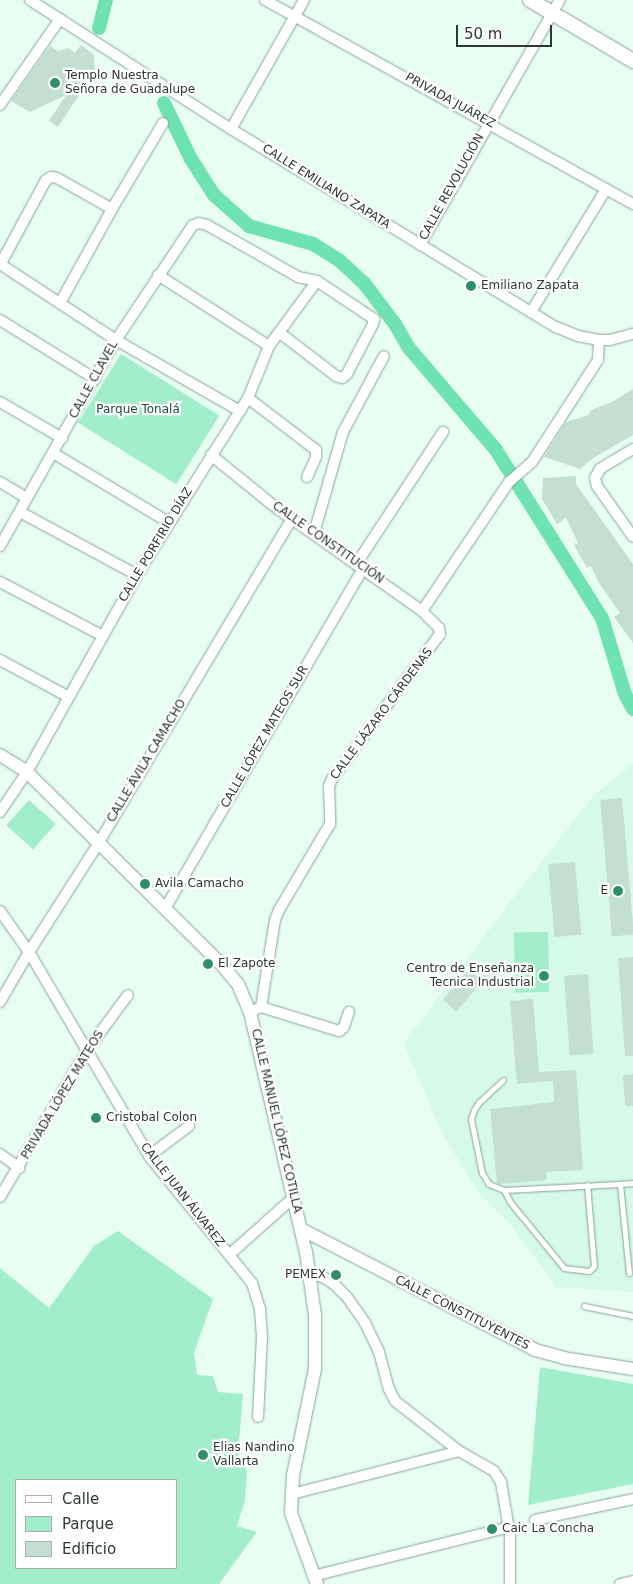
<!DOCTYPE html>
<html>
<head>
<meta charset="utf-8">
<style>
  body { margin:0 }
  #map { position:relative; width:633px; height:1584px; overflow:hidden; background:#e8fef3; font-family:"DejaVu Sans",sans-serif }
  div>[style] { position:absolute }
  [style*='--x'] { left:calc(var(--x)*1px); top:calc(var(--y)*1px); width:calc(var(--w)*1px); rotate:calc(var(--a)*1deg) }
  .built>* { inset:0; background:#d6fae8 }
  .green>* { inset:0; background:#a2edca; transform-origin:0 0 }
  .canal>* { height:14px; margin:-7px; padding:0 7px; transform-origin:7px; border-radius:7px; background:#6fe2b2 }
  .building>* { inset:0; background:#c3dfd1; transform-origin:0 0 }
  .roads { filter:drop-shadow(0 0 1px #89a396) drop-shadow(0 0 1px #89a396) }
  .service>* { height:5px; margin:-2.5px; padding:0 2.5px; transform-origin:2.5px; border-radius:2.5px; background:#fff }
  .minor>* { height:10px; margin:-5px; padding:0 5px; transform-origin:5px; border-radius:5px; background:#fff }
  .tertiary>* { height:12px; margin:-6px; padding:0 6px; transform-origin:6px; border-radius:6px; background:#fff }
  .secondary>* { height:14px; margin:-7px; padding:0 7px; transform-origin:7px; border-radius:7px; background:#fff }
  .dots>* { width:14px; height:14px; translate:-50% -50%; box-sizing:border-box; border:2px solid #fff; border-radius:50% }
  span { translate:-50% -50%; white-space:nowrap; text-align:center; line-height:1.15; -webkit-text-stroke:4.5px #fff; paint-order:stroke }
  .poi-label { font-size:12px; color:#2d3832 }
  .left { translate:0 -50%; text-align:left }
  .right { translate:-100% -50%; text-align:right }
  .street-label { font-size:12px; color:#2d3832 }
  .park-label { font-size:12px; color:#1b4c38 }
  .legend { position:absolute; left:15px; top:1479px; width:162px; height:90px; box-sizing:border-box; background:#fff; border:1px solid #abafad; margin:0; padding:6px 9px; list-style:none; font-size:15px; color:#2d3832 }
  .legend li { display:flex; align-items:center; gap:10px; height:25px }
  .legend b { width:25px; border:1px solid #abafad }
  .scale { position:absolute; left:456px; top:25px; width:96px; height:22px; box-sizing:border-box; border:2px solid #2d3832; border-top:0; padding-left:6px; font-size:15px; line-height:18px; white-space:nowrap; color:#2d3832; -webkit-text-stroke:4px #fff; paint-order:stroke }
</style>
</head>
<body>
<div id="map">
  <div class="built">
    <i style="clip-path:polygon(633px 764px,633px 1292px,556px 1287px,510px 1223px,480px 1194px,444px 1137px,404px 1044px,506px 907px,595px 794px)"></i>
  </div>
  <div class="green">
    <i style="left:121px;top:354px;width:116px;height:81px;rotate:32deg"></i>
    <i style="left:29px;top:800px;width:36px;height:34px;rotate:42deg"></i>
    <i style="left:548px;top:932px;width:60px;height:34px;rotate:89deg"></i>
    <i style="clip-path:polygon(evenodd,118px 1231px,213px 1299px,194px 1353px,197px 1375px,213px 1376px,218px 1392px,243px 1394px,238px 1454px,247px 1471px,245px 1500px,237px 1526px,257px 1532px,219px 1584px,0 1584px,0 1268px,49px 1308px,94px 1246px,118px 1231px,16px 1480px,176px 1480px,176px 1568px,16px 1568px,16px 1480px)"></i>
    <i style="clip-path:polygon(540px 1367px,633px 1384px,633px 1484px,528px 1505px)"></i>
  </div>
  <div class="canal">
    <i style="--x:99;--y:28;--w:29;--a:-76"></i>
    <i style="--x:164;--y:103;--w:62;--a:64.3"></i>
    <i style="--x:191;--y:159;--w:43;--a:57.4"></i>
    <i style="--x:214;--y:195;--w:47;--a:41.5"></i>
    <i style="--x:249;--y:226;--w:66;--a:15.7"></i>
    <i style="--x:313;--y:244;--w:31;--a:32"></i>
    <i style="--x:339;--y:260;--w:34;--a:43"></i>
    <i style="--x:364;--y:283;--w:51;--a:52.9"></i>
    <i style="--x:395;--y:324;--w:28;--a:60"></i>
    <i style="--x:409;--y:348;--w:134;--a:49.5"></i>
    <i style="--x:496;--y:450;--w:199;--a:57.8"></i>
    <i style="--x:602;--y:618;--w:79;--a:73.2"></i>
    <i style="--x:625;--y:694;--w:17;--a:62"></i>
  </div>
  <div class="building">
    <i style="clip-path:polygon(81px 45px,94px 55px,95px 71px,58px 127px,49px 121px,66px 95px,30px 112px,11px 101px,50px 46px,58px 51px,68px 48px,75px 53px)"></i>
    <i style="clip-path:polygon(633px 389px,633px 435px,593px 458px,580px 469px,544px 457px,566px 422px,588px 415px,591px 410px,612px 402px)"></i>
    <i style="clip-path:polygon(576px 476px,576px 484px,633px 564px,633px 643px,614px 617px,620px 613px,599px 583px,591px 566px,587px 568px,574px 545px,578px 543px,566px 518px,557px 524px,542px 499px,543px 478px)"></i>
    <i style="left:622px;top:798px;width:137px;height:22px;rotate:85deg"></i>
    <i style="left:575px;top:862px;width:73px;height:27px;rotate:85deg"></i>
    <i style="clip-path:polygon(633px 957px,633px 1056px,625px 1056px,618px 958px)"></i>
    <i style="left:473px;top:965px;width:18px;height:46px;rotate:41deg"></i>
    <i style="left:588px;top:974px;width:80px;height:24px;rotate:86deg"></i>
    <i style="clip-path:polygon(533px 999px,539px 1072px,576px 1070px,583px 1170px,546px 1172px,547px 1180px,501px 1184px,497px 1183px,490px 1109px,554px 1102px,553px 1081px,517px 1084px,510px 1001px)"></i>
    <i style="clip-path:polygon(633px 1074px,633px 1106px,625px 1106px,623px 1075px)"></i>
  </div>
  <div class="roads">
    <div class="service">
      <i style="--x:503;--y:1080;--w:33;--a:137"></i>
      <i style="--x:479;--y:1102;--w:9;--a:122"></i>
      <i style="--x:474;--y:1110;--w:9;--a:108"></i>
      <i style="--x:471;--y:1119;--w:55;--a:78.5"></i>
      <i style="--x:482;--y:1173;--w:13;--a:58"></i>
      <i style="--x:489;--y:1184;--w:16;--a:22"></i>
      <i style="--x:504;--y:1190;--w:116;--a:-3"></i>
      <i style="--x:504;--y:1190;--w:13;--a:63"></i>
      <i style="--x:510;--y:1202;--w:85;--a:50.7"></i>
      <i style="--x:564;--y:1268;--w:25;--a:7"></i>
      <i style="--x:589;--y:1271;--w:7;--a:-45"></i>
      <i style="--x:594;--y:1266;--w:81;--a:-94.9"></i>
      <i style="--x:629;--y:1273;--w:89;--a:-95.8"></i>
      <i style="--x:620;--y:1184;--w:13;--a:-4"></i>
      <i style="--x:584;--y:1306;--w:50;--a:11.5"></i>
    </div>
    <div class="minor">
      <i style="--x:30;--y:0;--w:239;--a:32.7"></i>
      <i style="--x:231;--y:129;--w:381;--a:31.4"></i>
      <i style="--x:556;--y:327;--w:24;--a:22"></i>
      <i style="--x:578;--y:336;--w:21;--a:11"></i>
      <i style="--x:599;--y:340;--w:11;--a:0"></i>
      <i style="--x:610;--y:340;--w:24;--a:-15"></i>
      <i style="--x:265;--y:0;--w:421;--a:29"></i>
      <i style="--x:0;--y:105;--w:105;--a:-55.1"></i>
      <i style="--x:231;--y:129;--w:148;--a:-60.5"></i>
      <i style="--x:420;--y:245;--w:282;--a:-60.3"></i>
      <i style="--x:0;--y:264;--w:139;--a:33.2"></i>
      <i style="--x:116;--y:340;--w:143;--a:29.8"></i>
      <i style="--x:0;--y:265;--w:97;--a:-61.6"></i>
      <i style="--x:46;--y:180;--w:6;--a:-31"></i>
      <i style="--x:51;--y:177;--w:6;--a:9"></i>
      <i style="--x:57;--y:178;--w:63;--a:29.4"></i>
      <i style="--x:158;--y:275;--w:132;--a:32.6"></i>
      <i style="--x:60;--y:303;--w:107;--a:-61"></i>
      <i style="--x:112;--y:209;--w:100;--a:-59.3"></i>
      <i style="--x:531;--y:312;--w:144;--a:-58.6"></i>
      <i style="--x:0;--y:320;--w:112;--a:31.8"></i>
      <i style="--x:248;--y:398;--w:86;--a:37.4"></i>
      <i style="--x:316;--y:450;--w:7;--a:90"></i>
      <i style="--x:316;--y:457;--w:22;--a:114"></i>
      <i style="--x:0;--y:402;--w:72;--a:30.1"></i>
      <i style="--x:633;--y:449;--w:39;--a:149"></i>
      <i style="--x:600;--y:469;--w:10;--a:119"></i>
      <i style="--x:595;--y:478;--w:8;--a:76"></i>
      <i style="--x:597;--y:486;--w:62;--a:54.8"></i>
      <i style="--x:53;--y:453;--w:136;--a:30.9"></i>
      <i style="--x:211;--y:455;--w:87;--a:39"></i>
      <i style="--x:279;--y:510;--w:175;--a:35.2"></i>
      <i style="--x:422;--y:611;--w:24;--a:45"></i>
      <i style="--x:439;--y:628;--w:6;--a:81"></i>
      <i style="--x:440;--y:634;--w:181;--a:126.7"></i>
      <i style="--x:332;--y:779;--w:8;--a:113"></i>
      <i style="--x:329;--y:786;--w:38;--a:88"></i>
      <i style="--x:330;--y:824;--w:100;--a:120.7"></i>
      <i style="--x:279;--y:910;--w:11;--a:112"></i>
      <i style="--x:275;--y:920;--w:88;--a:99.1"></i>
      <i style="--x:261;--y:1007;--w:12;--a:156"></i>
      <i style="--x:0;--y:482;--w:31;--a:31"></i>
      <i style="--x:20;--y:512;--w:133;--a:28.3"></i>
      <i style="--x:314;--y:533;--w:105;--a:-74"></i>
      <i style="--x:343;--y:432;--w:86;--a:-61.7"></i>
      <i style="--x:0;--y:546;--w:236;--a:-60.6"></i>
      <i style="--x:116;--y:340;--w:138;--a:-56.2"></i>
      <i style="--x:193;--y:225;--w:6;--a:-18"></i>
      <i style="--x:199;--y:223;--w:8;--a:14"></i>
      <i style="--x:207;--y:225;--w:105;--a:29.7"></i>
      <i style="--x:298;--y:277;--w:19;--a:12"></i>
      <i style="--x:317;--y:281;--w:69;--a:33.7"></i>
      <i style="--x:374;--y:319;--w:5;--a:101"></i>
      <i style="--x:373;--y:324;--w:56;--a:117.5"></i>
      <i style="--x:347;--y:374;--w:6;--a:141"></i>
      <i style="--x:342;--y:378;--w:6;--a:-162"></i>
      <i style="--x:336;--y:376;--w:71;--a:-142.5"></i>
      <i style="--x:357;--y:563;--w:157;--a:-56.7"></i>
      <i style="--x:0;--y:582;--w:116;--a:27.7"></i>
      <i style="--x:422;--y:611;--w:156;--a:-56"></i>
      <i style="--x:509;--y:482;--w:30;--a:-41"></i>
      <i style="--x:532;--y:462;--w:121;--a:-57.1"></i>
      <i style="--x:598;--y:360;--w:20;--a:-87"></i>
      <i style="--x:0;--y:660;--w:78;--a:28.2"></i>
      <i style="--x:0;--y:812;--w:48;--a:-56"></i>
      <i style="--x:27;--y:772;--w:226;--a:-60.8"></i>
      <i style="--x:137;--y:575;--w:209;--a:-57.9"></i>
      <i style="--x:248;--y:398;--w:56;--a:-68"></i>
      <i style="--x:269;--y:346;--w:81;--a:-53.6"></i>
      <i style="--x:166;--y:907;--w:393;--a:-59.8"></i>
      <i style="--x:0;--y:911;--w:50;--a:54.7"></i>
      <i style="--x:29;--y:952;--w:237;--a:59.5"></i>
      <i style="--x:149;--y:1156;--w:164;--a:51"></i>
      <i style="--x:252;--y:1283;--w:27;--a:73"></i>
      <i style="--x:260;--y:1309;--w:27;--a:86"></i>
      <i style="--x:262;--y:1336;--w:81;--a:92.8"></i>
      <i style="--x:0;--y:1002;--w:58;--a:-59.9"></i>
      <i style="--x:29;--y:952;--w:128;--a:-57.4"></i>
      <i style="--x:98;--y:844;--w:379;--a:-59.2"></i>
      <i style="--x:261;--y:1007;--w:82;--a:17.1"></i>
      <i style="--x:339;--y:1031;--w:6;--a:-39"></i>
      <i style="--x:344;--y:1027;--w:16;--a:-72"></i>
      <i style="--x:0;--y:1154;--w:24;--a:36"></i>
      <i style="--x:149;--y:1156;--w:50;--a:-36.9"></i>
      <i style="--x:0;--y:1197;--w:172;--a:-59.3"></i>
      <i style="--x:88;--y:1049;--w:67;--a:-53.5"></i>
      <i style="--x:229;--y:1255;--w:86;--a:-41.7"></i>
      <i style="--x:309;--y:1274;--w:14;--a:12"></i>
      <i style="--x:323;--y:1277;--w:13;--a:32"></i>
      <i style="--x:334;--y:1284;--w:18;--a:45"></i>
      <i style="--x:347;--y:1297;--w:32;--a:55"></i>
      <i style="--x:365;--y:1323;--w:32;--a:64"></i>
      <i style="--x:379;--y:1352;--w:38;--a:75"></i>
      <i style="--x:389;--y:1389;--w:13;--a:63"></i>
      <i style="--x:395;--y:1401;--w:81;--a:38"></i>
      <i style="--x:459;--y:1451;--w:40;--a:29.7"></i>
      <i style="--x:494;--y:1471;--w:13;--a:58"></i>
      <i style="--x:501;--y:1482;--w:54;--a:80.4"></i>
      <i style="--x:510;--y:1535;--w:49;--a:90"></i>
      <i style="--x:292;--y:1494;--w:172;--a:-14.4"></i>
      <i style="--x:535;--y:1520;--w:100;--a:-12.1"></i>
      <i style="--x:313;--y:1576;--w:202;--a:-14"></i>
      <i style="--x:620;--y:1584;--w:13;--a:-13"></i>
    </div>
    <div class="tertiary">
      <i style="--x:0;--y:755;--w:32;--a:32"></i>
      <i style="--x:27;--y:772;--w:273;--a:44.7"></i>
      <i style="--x:221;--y:964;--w:26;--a:50"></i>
      <i style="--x:238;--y:984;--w:30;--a:67"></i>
      <i style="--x:250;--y:1012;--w:246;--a:76.9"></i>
      <i style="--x:306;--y:1252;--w:64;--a:81.9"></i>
      <i style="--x:315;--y:1315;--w:54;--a:90"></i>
      <i style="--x:315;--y:1369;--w:108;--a:101.7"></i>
      <i style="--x:293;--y:1475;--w:38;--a:93"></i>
      <i style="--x:291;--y:1513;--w:76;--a:69.9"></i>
      <i style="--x:301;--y:1229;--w:263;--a:27.3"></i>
      <i style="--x:535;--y:1350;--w:30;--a:15"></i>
      <i style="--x:564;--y:1358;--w:70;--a:9.1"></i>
    </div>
    <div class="secondary">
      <i style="--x:530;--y:0;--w:120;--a:30.6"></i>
    </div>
  </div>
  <div class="dots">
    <i style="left:55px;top:83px;background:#2d906a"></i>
    <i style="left:471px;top:286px;background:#2d906a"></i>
    <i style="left:145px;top:884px;background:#2d906a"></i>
    <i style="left:618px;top:891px;background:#2d906a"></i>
    <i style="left:208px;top:964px;background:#2d906a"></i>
    <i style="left:544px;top:976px;background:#2d906a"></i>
    <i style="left:96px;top:1118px;background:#2d906a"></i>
    <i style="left:336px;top:1275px;background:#2d906a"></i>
    <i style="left:203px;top:1455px;background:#2d906a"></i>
    <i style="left:492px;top:1529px;background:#2d906a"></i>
  </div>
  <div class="poi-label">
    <span class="left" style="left:65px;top:83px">Templo Nuestra<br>Señora de Guadalupe</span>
    <span class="left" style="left:481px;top:286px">Emiliano Zapata</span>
    <span class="left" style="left:155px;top:884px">Avila Camacho</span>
    <span class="right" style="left:608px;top:891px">E</span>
    <span class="left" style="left:218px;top:964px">El Zapote</span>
    <span class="right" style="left:534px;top:976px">Centro de Enseñanza<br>Tecnica Industrial</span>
    <span class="left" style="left:106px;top:1118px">Cristobal Colon</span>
    <span class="right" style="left:326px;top:1275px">PEMEX</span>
    <span class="left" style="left:213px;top:1455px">Elias Nandino<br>Vallarta</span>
    <span class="left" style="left:502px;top:1529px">Caic La Concha</span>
  </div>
  <div class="street-label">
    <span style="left:450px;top:101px;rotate:29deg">PRIVADA JUÁREZ</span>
    <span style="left:326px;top:187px;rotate:32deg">CALLE EMILIANO ZAPATA</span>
    <span style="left:452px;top:187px;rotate:-61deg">CALLE REVOLUCIÓN</span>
    <span style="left:94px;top:380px;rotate:-61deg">CALLE CLAVEL</span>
    <span style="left:328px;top:543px;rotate:35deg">CALLE CONSTITUCIÓN</span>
    <span style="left:156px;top:545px;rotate:-59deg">CALLE PORFIRIO DÍAZ</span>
    <span style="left:382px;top:714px;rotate:-53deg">CALLE LÁZARO CÁRDENAS</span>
    <span style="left:265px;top:737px;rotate:-60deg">CALLE LÓPEZ MATEOS SUR</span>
    <span style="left:147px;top:761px;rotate:-59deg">CALLE ÁVILA CAMACHO</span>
    <span style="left:63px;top:1095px;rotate:-59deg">PRIVADA LÓPEZ MATEOS</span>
    <span style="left:276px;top:1121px;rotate:77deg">CALLE MANUEL LÓPEZ COTILLA</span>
    <span style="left:182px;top:1195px;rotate:52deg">CALLE JUAN ÁLVAREZ</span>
    <span style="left:462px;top:1313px;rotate:27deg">CALLE CONSTITUYENTES</span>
  </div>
  <div class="park-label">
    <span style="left:138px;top:410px">Parque Tonalá</span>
  </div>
  <ul class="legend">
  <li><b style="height:6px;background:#fff"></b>Calle</li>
  <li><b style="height:14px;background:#a2edca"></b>Parque</li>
  <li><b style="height:14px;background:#c3dfd1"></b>Edificio</li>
  </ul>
  <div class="scale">50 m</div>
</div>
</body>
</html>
